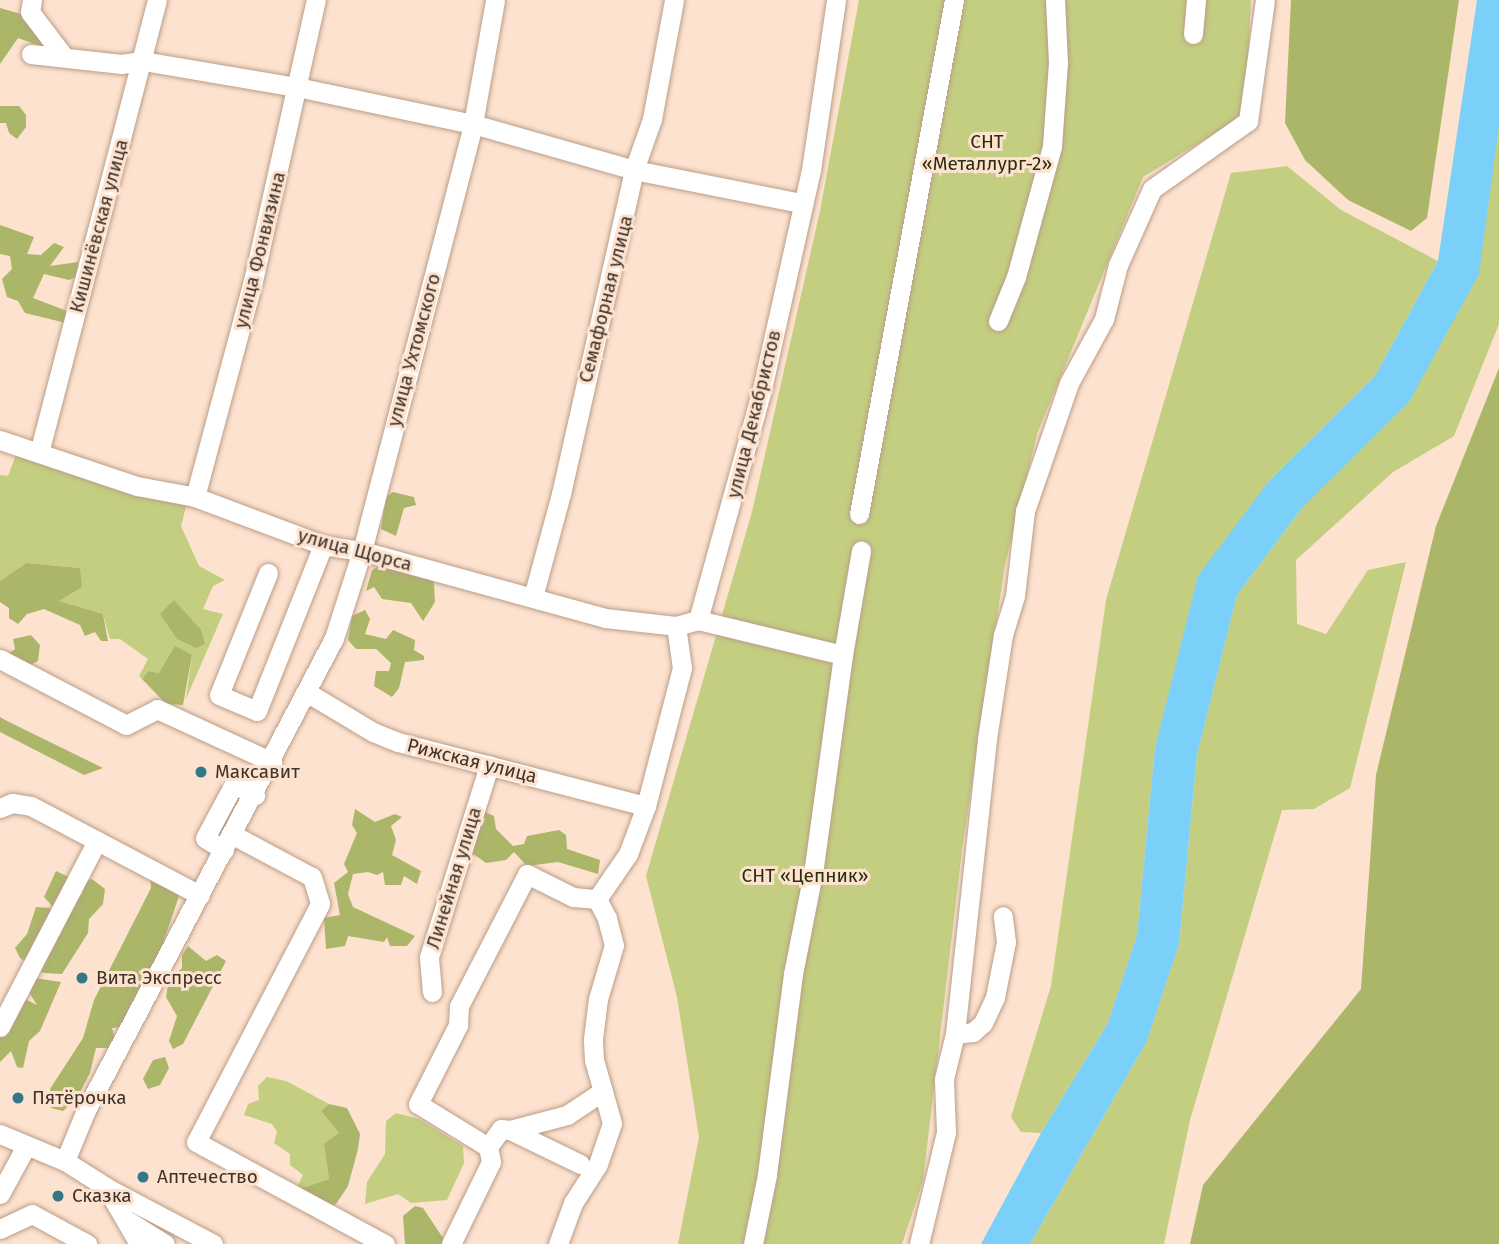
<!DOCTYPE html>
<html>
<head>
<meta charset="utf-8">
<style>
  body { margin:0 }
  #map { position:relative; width:1499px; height:1244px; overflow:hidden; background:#fce2cf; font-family:"Fira Sans",sans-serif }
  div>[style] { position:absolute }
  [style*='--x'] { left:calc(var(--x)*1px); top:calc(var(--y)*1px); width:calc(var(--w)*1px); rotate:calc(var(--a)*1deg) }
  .green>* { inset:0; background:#c3ce81 }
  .forest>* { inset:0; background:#abb669 }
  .water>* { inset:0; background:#7bd0fa }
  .roads { filter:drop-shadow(0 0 2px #bb9d86) drop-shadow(0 0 2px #bb9d86) }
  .minor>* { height:19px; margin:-9.5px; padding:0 9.5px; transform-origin:9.5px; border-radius:9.5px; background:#fff }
  .dots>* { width:19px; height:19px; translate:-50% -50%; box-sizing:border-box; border:4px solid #fce2cf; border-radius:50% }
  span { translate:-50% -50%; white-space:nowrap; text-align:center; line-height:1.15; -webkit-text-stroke:6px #fce2cf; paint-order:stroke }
  .park-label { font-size:19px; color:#2a2e0c }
  .street-label { font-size:19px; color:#3f3229 }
  .poi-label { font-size:19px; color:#3f3229 }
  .left { translate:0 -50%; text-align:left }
</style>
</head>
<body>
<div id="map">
  <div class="green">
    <i style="clip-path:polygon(859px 0,1251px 0,1245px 115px,1143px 177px,1037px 434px,1005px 565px,962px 850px,923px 1181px,902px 1244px,678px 1244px,699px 1137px,677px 997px,646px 876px,752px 512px,820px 211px)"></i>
    <i style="clip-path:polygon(1499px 126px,1499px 324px,1454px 436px,1393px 472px,1296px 560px,1297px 624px,1326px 634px,1368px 570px,1406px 562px,1350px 788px,1314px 809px,1282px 810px,1190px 1120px,1164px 1244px,1030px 1244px,1147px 1041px,1179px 944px,1197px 755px,1237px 595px,1301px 509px,1488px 196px)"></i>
    <i style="clip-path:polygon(1287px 166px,1341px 210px,1438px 261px,1375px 376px,1269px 481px,1155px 748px,1137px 935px,1108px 1023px,1041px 1133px,1021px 1132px,1011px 1117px,1051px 986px,1106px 600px,1231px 173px)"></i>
    <i style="clip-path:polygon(17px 452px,187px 503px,181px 526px,199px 566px,225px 580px,213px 586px,203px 609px,223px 614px,186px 699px,192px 655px,159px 673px,148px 671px,142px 679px,139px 676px,148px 659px,120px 639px,110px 639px,103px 614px,58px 601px,80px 568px,26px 563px,0 581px,0 475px,8px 476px)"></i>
    <i style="clip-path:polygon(267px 1077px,286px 1081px,329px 1104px,321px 1111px,340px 1134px,324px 1144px,329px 1179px,296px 1190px,303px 1175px,290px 1165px,290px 1154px,274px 1143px,277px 1132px,272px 1124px,244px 1115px,248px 1104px,259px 1100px,258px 1086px)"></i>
    <i style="clip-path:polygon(396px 1113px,419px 1119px,463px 1146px,464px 1163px,447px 1200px,411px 1203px,398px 1194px,365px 1204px,367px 1182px,385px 1154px,386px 1121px)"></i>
  </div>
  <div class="forest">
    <i style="clip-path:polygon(1291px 0,1459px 0,1427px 218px,1411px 231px,1348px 200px,1305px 160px,1285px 123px)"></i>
    <i style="clip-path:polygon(0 8px,21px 14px,24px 21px,37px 25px,43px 47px,18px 38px,0 64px)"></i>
    <i style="clip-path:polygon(0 106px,19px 106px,26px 115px,26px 127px,17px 139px,9px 133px,6px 123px,0 123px)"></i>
    <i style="clip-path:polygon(0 225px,34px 237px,27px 254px,41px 255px,54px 243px,64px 247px,50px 266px,78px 262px,82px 274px,69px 280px,44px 274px,33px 298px,67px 311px,66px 323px,25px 313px,18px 301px,7px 297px,2px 279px,12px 269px,10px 256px,0 254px)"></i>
    <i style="clip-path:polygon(1499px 368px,1499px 1244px,1190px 1244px,1203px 1185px,1361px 989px,1376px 775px,1436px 526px)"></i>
    <i style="clip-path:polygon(393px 492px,414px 497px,416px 505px,404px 508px,396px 536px,381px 529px,386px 497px)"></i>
    <i style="clip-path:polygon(26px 563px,80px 568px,82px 587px,59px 601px,103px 614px,108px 641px,101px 641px,95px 632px,85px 636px,80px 625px,44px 609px,27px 614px,18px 624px,9px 618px,9px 608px,0 602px,0 581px)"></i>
    <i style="clip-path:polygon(384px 563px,426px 573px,434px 583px,435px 602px,423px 621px,411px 603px,382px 599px,374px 587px,366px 591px,372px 570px)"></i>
    <i style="clip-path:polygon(174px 600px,201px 630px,205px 644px,196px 648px,177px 639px,160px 614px)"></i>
    <i style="clip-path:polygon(365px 610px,370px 619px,365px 634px,386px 639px,393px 630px,415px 640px,414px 650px,424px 656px,424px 660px,405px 662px,399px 688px,392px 697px,374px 686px,376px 671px,389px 671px,391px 663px,376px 649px,356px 649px,348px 640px,352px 616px)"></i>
    <i style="clip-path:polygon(31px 635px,40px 645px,38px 661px,25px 668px,7px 655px,15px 649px,13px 639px)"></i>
    <i style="clip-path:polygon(175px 646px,192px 655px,183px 705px,166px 704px,142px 679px,148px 671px,159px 673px)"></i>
    <i style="clip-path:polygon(0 717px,7px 721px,103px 768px,84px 775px,0 732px)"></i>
    <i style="clip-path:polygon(355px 809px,375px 822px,395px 814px,402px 817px,391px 826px,396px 840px,392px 855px,421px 871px,417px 884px,404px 876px,401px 885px,385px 885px,383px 872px,377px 875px,368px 872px,353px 874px,348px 894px,353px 907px,415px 936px,407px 946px,390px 946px,387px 937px,384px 942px,348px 936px,345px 946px,326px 949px,324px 918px,340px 915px,334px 883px,348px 872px,344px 864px,357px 833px,352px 825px)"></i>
    <i style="clip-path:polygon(485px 812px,494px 816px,496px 829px,513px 846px,524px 844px,527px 836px,559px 830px,566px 835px,567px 849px,600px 860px,598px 874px,558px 862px,527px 866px,514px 852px,506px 860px,486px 863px,472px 853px,461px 830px)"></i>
    <i style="clip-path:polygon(56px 871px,71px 878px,56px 910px,44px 897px)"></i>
    <i style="clip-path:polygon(150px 878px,174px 886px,179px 896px,156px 964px,122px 1027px,112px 1028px,115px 1039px,110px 1048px,96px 1048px,90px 1073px,77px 1098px,63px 1111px,51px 1108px,50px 1089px,83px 1038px,94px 1000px,151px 888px)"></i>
    <i style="clip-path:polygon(92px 879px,105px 889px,103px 904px,89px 919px,88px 933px,62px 974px,44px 973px,20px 958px,15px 948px,27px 934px,36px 907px,50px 908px,54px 917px,51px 944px,61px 934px,56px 927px,69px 899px,82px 895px,83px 882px)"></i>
    <i style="clip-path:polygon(188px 946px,206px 961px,217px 955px,226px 961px,183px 1044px,173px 1049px,169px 1041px,177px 1016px,166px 997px,169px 979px,182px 968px,182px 955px)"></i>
    <i style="clip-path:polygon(28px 977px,61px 982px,40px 1031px,29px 1041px,23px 1068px,17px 1067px,11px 1051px,0 1062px,0 1021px,25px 999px,37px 1005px,29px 992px)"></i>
    <i style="clip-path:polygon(165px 1057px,169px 1068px,160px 1085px,148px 1089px,143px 1079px,153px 1060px)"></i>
    <i style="clip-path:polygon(329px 1104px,347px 1108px,360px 1134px,358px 1149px,348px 1186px,336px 1204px,312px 1217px,299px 1208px,296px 1190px,329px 1179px,324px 1144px,339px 1133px,321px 1111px)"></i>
    <i style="clip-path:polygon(415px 1206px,423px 1208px,447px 1244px,405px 1244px,403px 1216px)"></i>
  </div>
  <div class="water">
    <i style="clip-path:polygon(1477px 0,1499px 0,1499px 126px,1479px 274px,1409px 402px,1301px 509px,1237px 595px,1197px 755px,1179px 944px,1147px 1041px,1030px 1244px,981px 1244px,1041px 1133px,1108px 1023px,1137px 935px,1155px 748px,1198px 576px,1269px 481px,1375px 376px,1438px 261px)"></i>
  </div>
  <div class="roads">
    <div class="minor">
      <i style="--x:32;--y:0;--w:12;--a:99"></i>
      <i style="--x:30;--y:12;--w:53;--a:52.7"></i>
      <i style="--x:1193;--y:34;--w:34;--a:-85"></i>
      <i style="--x:31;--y:54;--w:91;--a:6.3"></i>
      <i style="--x:121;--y:64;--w:22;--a:-8"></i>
      <i style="--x:143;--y:61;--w:156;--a:9.6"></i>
      <i style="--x:297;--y:87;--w:180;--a:11.9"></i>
      <i style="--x:473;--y:124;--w:167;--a:15.9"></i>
      <i style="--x:634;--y:170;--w:170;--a:11.2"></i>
      <i style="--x:998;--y:321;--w:48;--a:-67.8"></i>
      <i style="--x:1016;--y:277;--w:136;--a:-74.6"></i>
      <i style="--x:1052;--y:146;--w:83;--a:-85.9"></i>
      <i style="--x:1058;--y:63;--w:63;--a:-92.7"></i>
      <i style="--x:0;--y:440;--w:145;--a:18.6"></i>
      <i style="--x:137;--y:486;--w:59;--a:10.7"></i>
      <i style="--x:195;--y:497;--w:137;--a:20.6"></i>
      <i style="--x:323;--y:545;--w:39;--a:9"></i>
      <i style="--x:362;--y:551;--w:252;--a:15.4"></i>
      <i style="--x:605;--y:618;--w:71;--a:6.4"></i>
      <i style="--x:39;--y:453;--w:468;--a:-75.4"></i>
      <i style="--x:195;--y:497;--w:224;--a:-75"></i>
      <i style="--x:253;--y:281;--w:288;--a:-77.4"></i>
      <i style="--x:859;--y:514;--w:523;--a:-79.53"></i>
      <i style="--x:268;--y:573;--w:131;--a:111.9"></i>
      <i style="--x:219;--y:695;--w:41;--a:22.8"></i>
      <i style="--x:257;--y:711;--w:179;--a:-68.3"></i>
      <i style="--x:533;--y:597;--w:107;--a:-74.8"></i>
      <i style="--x:561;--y:494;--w:332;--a:-77.3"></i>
      <i style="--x:634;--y:170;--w:54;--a:-70.6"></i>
      <i style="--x:652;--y:119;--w:121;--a:-79.5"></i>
      <i style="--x:698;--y:620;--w:149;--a:13.6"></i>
      <i style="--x:843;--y:655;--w:215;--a:97.8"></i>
      <i style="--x:814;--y:868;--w:108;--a:101.2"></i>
      <i style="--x:793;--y:974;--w:203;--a:97.4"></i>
      <i style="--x:767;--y:1175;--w:70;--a:101.5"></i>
      <i style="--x:843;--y:655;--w:106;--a:-80.2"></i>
      <i style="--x:0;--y:659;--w:142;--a:27.6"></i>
      <i style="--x:126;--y:725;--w:35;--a:-27"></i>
      <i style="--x:157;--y:709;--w:127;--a:24.7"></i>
      <i style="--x:308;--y:693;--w:76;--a:31"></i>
      <i style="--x:373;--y:732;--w:27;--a:22"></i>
      <i style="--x:398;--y:742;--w:256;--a:14.5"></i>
      <i style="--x:0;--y:808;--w:13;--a:-23"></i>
      <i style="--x:12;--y:803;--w:19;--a:9"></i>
      <i style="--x:31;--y:806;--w:191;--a:27.8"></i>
      <i style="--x:233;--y:835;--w:89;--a:28"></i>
      <i style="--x:312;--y:877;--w:28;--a:73"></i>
      <i style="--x:320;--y:904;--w:268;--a:117.5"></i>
      <i style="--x:196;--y:1142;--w:215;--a:28.4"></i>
      <i style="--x:224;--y:850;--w:22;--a:-148"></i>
      <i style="--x:205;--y:838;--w:61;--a:-61.8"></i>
      <i style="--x:234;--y:784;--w:24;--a:28"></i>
      <i style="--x:432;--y:992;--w:35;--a:-95"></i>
      <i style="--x:429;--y:957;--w:201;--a:-72.6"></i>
      <i style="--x:0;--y:1027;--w:210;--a:-62.5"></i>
      <i style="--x:955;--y:1034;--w:18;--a:-6"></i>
      <i style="--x:973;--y:1032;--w:13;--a:-42"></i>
      <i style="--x:983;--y:1023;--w:29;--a:-65"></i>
      <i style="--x:995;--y:997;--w:56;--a:-78.7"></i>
      <i style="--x:1006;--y:942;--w:26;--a:-97"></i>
      <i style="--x:510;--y:1130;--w:59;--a:-14.7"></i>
      <i style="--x:567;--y:1115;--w:43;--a:-33.7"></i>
      <i style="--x:0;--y:1134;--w:70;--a:22.6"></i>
      <i style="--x:65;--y:1161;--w:49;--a:32.4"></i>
      <i style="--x:106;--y:1187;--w:66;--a:59.9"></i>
      <i style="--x:488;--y:1147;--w:22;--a:-54"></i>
      <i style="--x:501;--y:1129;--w:9;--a:6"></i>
      <i style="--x:510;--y:1130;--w:78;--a:25.9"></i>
      <i style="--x:65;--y:1161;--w:55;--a:-67.6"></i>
      <i style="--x:86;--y:1110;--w:533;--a:-62.28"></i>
      <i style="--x:334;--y:638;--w:91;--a:-72.2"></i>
      <i style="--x:362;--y:551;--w:441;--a:-75.4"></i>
      <i style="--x:473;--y:124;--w:126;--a:-79.9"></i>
      <i style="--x:107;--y:1188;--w:120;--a:27.8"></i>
      <i style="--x:0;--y:1194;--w:55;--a:-61.6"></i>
      <i style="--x:130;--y:1222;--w:41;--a:32.2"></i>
      <i style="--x:0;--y:1229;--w:35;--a:-25"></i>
      <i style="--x:32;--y:1214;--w:63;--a:28.6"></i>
      <i style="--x:451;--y:1244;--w:91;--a:-64"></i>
      <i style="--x:491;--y:1162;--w:15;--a:-101"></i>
      <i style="--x:488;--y:1147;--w:82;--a:-148.4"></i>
      <i style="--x:418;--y:1104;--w:89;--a:-63.1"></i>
      <i style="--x:458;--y:1025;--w:19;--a:-87"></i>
      <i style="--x:459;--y:1006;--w:148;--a:-62.7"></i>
      <i style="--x:527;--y:874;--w:51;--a:26.6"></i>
      <i style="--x:573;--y:897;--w:24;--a:5"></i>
      <i style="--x:597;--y:899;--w:55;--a:-55.4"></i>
      <i style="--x:628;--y:854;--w:51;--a:-69.4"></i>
      <i style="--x:646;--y:806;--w:143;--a:-75.4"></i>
      <i style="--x:682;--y:668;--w:42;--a:-98.1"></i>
      <i style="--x:676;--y:626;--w:23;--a:-15"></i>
      <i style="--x:698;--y:620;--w:240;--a:-74.5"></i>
      <i style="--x:762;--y:389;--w:224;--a:-77.4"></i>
      <i style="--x:811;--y:170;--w:172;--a:-81.6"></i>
      <i style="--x:558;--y:1244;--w:44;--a:-69.9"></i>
      <i style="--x:573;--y:1203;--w:46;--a:-57.3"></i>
      <i style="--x:598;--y:1164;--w:43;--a:-71.1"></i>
      <i style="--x:612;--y:1123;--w:66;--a:-105.9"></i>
      <i style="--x:594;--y:1060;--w:21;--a:-93"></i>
      <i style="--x:593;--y:1039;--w:40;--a:-82.9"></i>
      <i style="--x:598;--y:999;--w:56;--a:-73.5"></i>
      <i style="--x:614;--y:945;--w:28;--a:-105"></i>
      <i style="--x:607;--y:918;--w:21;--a:-118"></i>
      <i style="--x:919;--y:1244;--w:115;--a:-76.4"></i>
      <i style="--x:946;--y:1132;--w:53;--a:-92.2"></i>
      <i style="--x:944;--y:1079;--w:46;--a:-76.3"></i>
      <i style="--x:955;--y:1034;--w:297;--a:-83.8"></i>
      <i style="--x:987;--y:739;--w:105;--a:-81.3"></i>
      <i style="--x:1003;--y:635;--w:41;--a:-72.9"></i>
      <i style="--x:1015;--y:596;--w:86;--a:-83.3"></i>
      <i style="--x:1025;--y:511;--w:135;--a:-71"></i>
      <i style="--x:1069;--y:383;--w:73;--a:-61.3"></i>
      <i style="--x:1104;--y:319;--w:56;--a:-75.5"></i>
      <i style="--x:1118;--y:265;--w:83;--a:-65.9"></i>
      <i style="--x:1152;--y:189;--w:118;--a:-35.3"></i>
      <i style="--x:1248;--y:121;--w:122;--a:-82"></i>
    </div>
  </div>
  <div class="dots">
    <i style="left:201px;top:772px;background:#337886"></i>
    <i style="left:82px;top:978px;background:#337886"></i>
    <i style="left:18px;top:1098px;background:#337886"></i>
    <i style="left:143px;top:1177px;background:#337886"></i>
    <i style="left:58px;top:1196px;background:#337886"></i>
  </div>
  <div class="park-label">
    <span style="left:987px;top:153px">СНТ<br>«Металлург-2»</span>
    <span style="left:805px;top:876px">СНТ «Цепник»</span>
  </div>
  <div class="street-label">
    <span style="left:99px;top:226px;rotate:-75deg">Кишинёвская улица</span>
    <span style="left:260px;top:250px;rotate:-76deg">улица Фонвизина</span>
    <span style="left:606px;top:299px;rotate:-76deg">Семафорная улица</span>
    <span style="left:414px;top:350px;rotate:-75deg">улица Ухтомского</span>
    <span style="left:754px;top:414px;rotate:-76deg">улица Декабристов</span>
    <span style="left:355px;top:550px;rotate:15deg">улица Щорса</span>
    <span style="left:472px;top:761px;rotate:14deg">Рижская улица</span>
    <span style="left:454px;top:878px;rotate:-73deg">Линейная улица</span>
  </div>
  <div class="poi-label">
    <span class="left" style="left:215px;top:772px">Максавит</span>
    <span class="left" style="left:96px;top:978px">Вита Экспресс</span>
    <span class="left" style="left:32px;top:1098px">Пятёрочка</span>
    <span class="left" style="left:157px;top:1177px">Аптечество</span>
    <span class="left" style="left:72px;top:1196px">Сказка</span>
  </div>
</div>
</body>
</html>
